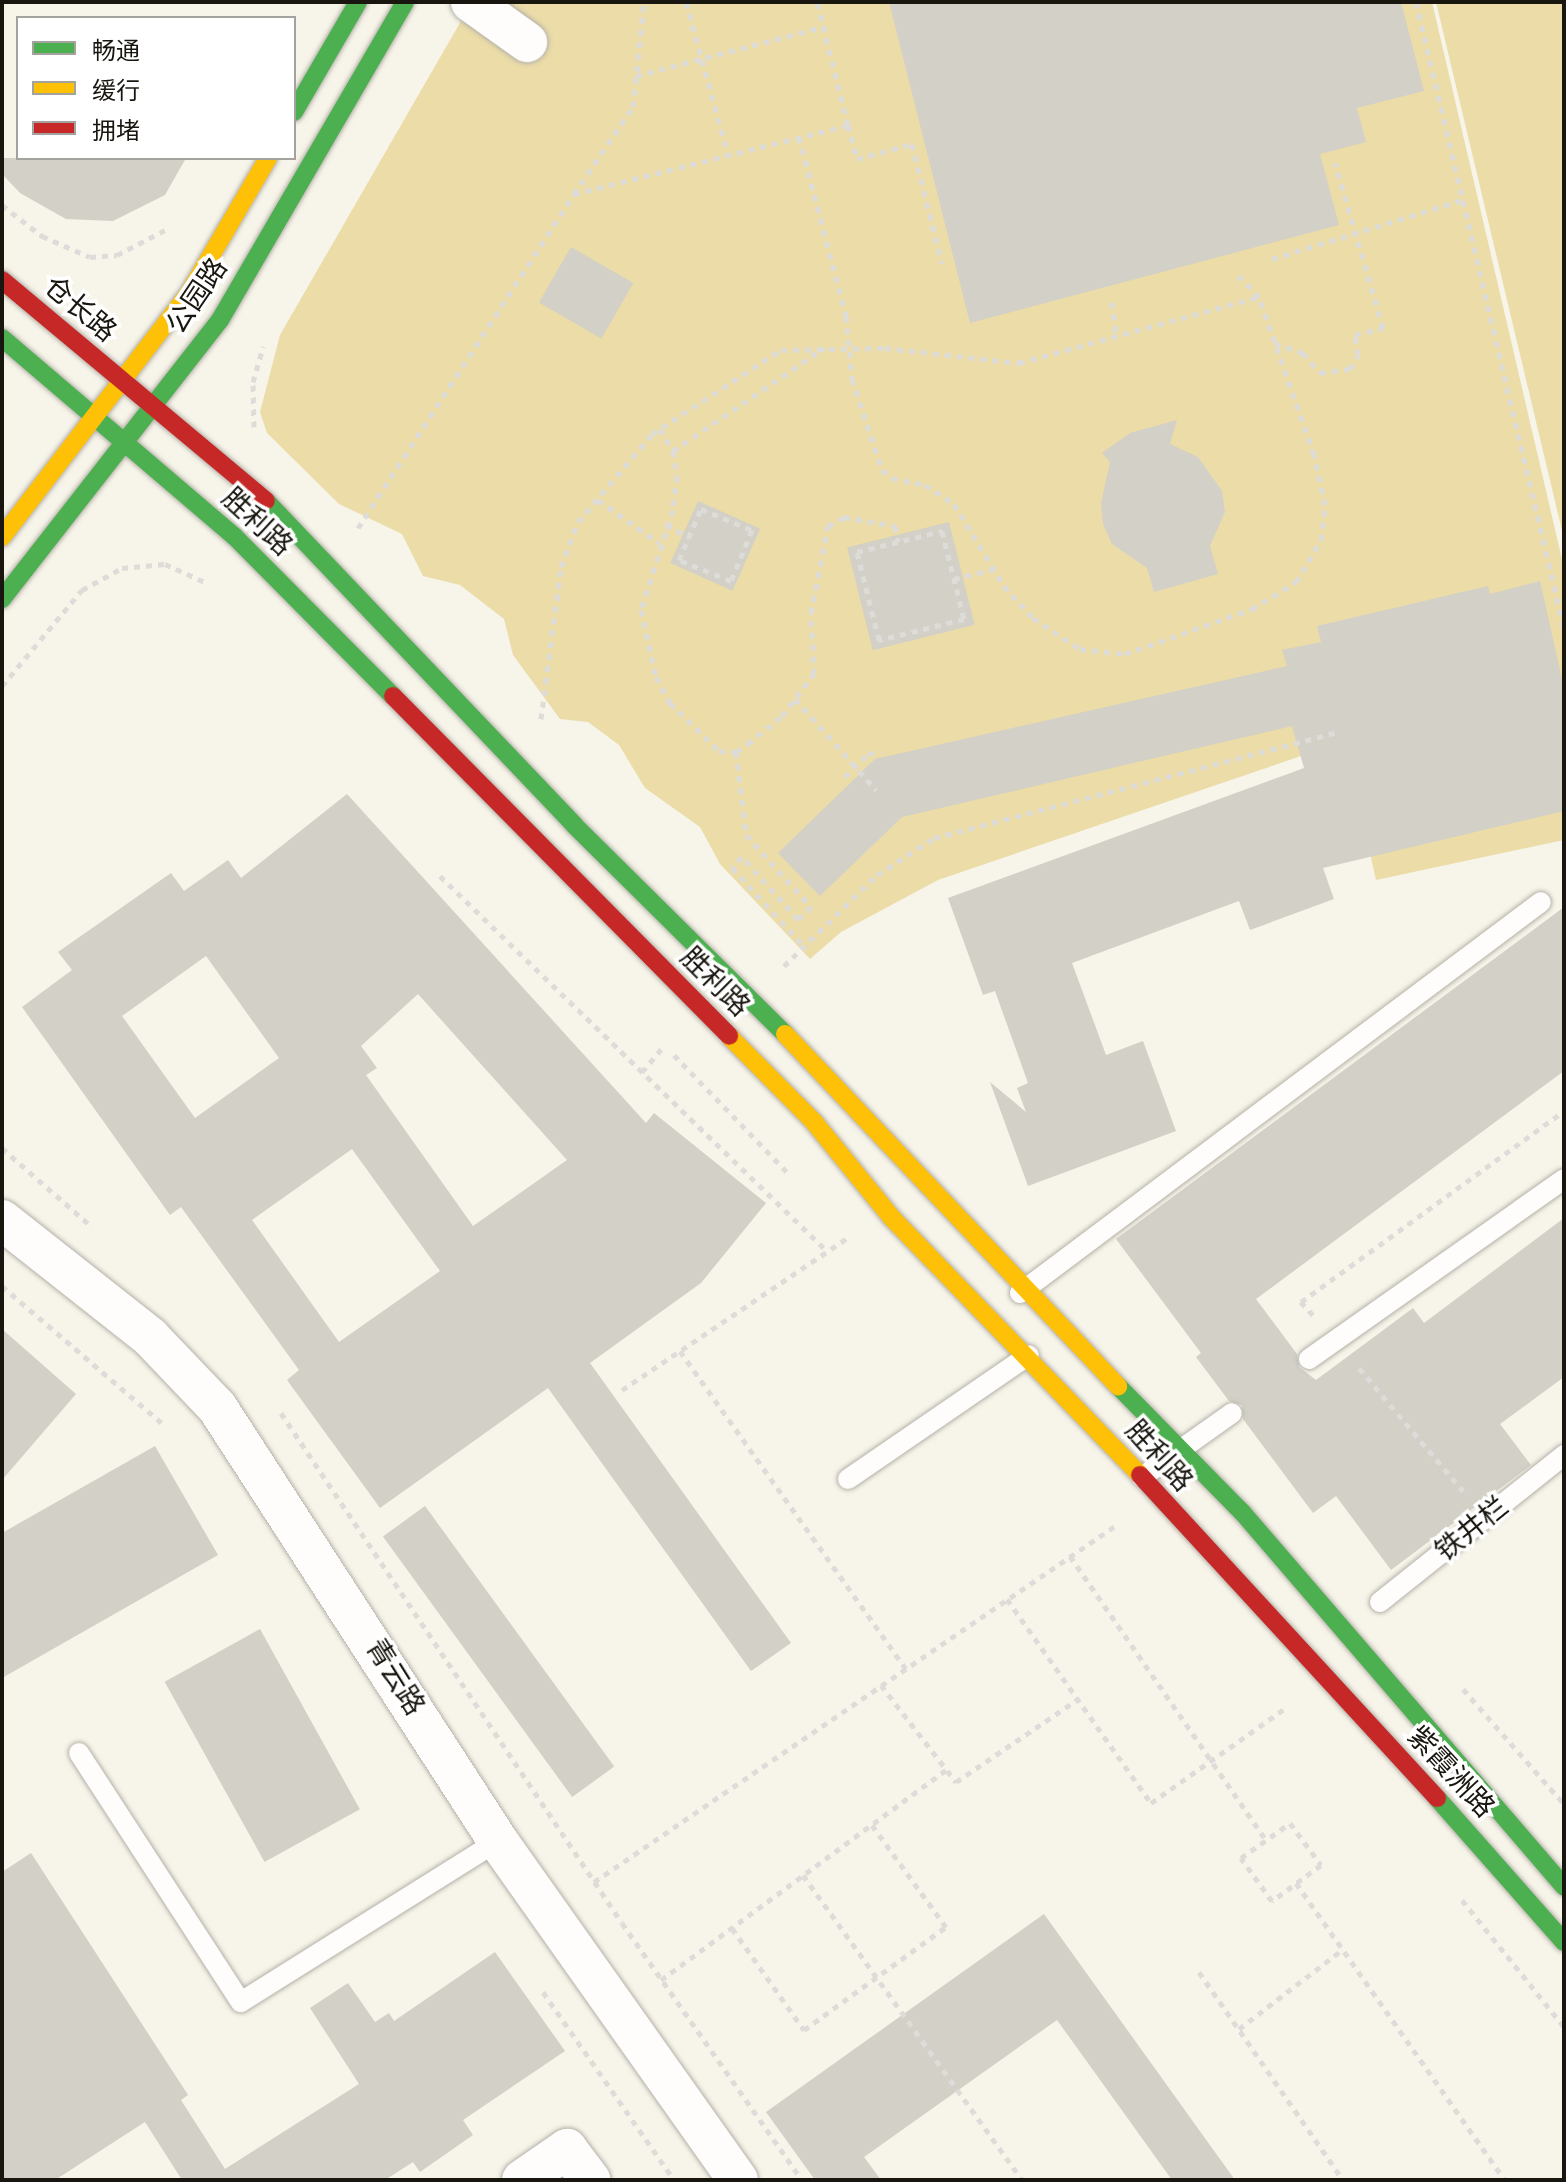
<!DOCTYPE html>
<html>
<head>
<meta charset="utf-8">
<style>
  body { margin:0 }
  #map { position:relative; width:1566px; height:2182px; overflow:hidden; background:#f7f4e9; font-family:Helvetica,"Noto Sans SC",sans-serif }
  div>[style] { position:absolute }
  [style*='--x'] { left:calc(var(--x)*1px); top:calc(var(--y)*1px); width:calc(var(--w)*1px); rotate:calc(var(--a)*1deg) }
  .green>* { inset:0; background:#ebdca8 }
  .building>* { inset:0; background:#d2d0c7; transform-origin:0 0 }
  .path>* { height:5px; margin-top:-2.5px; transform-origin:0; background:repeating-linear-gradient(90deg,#dddcd9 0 6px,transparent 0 12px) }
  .roads { filter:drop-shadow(0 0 2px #b4b1a9) drop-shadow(0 0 2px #b4b1a9) }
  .lane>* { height:20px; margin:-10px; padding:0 10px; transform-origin:10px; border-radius:10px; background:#fefdfc }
  .street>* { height:40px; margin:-20px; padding:0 20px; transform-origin:20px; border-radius:20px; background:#fefdfc }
  .fast>* { height:18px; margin:-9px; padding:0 9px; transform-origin:9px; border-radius:9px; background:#4caf50 }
  .slow>* { height:18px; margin:-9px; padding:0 9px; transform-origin:9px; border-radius:9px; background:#ffc107 }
  .jam>* { height:18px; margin:-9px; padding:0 9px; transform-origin:9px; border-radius:9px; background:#c62828 }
  span { translate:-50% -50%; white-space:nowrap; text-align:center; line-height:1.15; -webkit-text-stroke:7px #fff; paint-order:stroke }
  .street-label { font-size:28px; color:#18160f }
  .frame { position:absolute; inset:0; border:4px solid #18160f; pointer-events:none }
  .legend { position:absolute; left:16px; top:16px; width:280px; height:144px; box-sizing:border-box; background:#fff; border:2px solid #a3a29f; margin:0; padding:10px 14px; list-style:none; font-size:24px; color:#18160f }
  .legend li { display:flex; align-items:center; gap:16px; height:40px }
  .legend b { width:40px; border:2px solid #a3a29f }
</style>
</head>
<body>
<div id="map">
  <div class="green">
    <i style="clip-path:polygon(472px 2px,1432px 2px,1564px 568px,1564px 840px,1376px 880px,1345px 741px,938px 880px,841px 932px,810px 959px,720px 864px,700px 827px,645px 788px,619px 745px,588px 722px,560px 719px,513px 655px,504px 619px,460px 585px,423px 576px,402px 534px,339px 504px,267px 433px,260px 412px,280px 335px)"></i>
    <i style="clip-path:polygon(1436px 2px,1564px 2px,1564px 539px)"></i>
  </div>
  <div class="building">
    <i style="clip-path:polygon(889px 2px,1401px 2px,1424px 91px,1357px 108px,1366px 142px,1320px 154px,1339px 225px,970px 323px)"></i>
    <i style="clip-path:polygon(2px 158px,186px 158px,165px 195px,113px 221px,66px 219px,20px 193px,2px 174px)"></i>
    <i style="left:571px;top:247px;width:72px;height:64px;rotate:30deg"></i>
    <i style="clip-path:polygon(1177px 420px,1170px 444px,1198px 457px,1222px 491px,1225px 512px,1210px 546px,1218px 574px,1154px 592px,1147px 568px,1112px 544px,1103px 524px,1101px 503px,1110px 462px,1102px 453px,1130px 433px)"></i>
    <i style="left:698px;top:501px;width:68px;height:68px;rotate:24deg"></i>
    <i style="left:949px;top:522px;width:106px;height:105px;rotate:76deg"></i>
    <i style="clip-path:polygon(1540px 581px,1564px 688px,1564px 811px,1323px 868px,1334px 899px,1250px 930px,1239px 901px,1072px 963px,1106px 1055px,1143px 1041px,1176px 1131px,1028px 1186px,990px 1082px,1026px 1112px,1017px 1088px,1028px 1083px,995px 991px,983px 995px,948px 898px,1304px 768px,1292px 726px,902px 817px,820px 896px,778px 853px,875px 759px,1287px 666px,1282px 650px,1321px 642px,1317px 626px,1488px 586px,1490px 594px)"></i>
    <i style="clip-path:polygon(evenodd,347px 794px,646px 1123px,654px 1113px,766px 1203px,701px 1283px,590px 1363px,791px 1643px,751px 1671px,548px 1388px,380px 1508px,287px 1380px,299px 1370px,181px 1207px,170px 1215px,22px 1007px,72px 970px,58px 952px,171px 873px,184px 891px,228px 860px,241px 878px,347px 794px,206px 956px,279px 1058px,195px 1118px,122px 1016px,206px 956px,347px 794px,418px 994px,567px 1160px,473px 1226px,366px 1075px,377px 1068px,361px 1046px,418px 994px,347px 794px,352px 1149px,440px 1271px,339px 1342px,252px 1220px,352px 1149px)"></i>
    <i style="clip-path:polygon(1564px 907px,1564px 1071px,1256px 1299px,1297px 1354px,1299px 1367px,1316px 1380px,1413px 1308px,1424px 1323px,1564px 1218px,1564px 1377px,1500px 1424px,1531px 1465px,1391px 1570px,1336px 1496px,1313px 1513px,1243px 1419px,1242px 1405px,1229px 1401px,1196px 1357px,1201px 1353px,1116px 1239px)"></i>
    <i style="clip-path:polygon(2px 1329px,76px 1394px,2px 1480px)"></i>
    <i style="clip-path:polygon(155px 1446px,218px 1555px,2px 1678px,2px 1533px)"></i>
    <i style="left:425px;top:1506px;width:322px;height:52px;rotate:54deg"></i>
    <i style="left:260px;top:1629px;width:206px;height:109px;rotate:61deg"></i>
    <i style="clip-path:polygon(31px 1853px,188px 2095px,181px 2100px,225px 2169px,359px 2084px,310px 2008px,348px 1983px,375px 2022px,389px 2013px,394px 2021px,495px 1952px,565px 2051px,463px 2120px,473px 2135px,420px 2172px,413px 2162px,385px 2180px,182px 2180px,145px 2122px,55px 2180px,2px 2180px,2px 1872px)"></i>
    <i style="clip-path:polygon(1044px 1914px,1235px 2180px,1172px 2180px,1057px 2020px,864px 2157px,881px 2180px,815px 2180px,766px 2112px)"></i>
  </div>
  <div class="path">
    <i style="--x:686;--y:2;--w:159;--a:74.6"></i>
    <i style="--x:1416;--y:2;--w:644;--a:76.72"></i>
    <i style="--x:636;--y:76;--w:193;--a:-14.7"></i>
    <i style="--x:848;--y:125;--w:35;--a:75"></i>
    <i style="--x:857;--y:159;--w:57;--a:-15.3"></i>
    <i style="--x:912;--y:144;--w:123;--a:75.9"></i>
    <i style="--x:799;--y:137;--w:185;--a:75.3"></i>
    <i style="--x:846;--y:316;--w:63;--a:84.6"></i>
    <i style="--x:852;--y:379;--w:96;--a:71.8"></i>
    <i style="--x:882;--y:470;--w:13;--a:39"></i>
    <i style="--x:892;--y:478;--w:34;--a:12"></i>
    <i style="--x:925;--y:485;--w:35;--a:33"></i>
    <i style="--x:954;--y:504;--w:96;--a:58.6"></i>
    <i style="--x:1004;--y:586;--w:43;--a:47.8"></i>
    <i style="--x:1033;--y:618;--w:56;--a:33.4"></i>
    <i style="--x:1080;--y:649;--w:45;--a:6.3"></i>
    <i style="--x:1125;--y:654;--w:135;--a:-19.5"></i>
    <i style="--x:1252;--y:609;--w:52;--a:-31.5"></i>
    <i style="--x:1296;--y:582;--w:49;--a:-59.2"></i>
    <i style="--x:1321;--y:540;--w:35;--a:-83"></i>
    <i style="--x:1325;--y:505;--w:51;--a:-102.4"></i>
    <i style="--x:1314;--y:455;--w:167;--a:-109.2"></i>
    <i style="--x:1259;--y:297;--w:36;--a:-134"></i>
    <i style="--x:574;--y:194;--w:105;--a:-55.9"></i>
    <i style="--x:633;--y:107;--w:106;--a:-84"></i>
    <i style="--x:2;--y:205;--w:51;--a:37.8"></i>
    <i style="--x:42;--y:236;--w:52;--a:23.6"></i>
    <i style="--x:90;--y:257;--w:27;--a:-4"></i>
    <i style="--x:117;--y:255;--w:56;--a:-27.5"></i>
    <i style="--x:1272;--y:259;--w:200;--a:-17.2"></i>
    <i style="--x:1112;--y:302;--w:34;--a:83"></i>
    <i style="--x:1275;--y:343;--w:30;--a:20"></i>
    <i style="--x:1303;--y:353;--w:26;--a:50"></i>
    <i style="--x:1320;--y:373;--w:30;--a:-8"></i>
    <i style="--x:1350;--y:369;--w:16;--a:-60"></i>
    <i style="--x:1358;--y:355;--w:20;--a:-99"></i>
    <i style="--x:1355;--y:335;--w:29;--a:-14"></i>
    <i style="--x:1383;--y:328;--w:172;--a:-106.2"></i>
    <i style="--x:254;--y:427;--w:45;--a:-91.3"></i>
    <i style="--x:253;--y:382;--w:37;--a:-74"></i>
    <i style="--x:660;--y:429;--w:26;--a:59"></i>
    <i style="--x:673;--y:451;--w:25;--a:81"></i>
    <i style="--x:677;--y:476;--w:34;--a:97"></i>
    <i style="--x:673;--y:510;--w:105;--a:107.7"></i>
    <i style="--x:641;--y:610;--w:69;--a:77.4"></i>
    <i style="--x:656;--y:677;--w:30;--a:62"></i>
    <i style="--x:670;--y:703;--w:69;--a:44.4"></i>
    <i style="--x:719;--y:751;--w:17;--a:3"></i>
    <i style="--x:736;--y:752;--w:14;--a:-34"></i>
    <i style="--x:748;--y:744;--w:44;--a:-39.5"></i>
    <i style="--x:782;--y:716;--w:53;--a:-52.7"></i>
    <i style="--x:814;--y:674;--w:61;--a:-92.8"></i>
    <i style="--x:811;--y:613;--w:89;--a:-78.9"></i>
    <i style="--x:828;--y:526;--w:18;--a:-29"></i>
    <i style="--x:844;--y:517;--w:52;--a:10"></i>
    <i style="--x:895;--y:526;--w:16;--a:79"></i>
    <i style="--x:673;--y:451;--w:183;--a:-34.3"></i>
    <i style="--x:598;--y:500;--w:75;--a:35.2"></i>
    <i style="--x:701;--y:509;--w:55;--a:22.4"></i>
    <i style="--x:752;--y:530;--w:55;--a:112.4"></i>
    <i style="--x:731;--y:581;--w:56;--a:-158"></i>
    <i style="--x:679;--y:560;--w:56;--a:-66.7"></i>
    <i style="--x:666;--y:525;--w:27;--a:27"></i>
    <i style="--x:358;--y:528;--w:398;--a:-57.1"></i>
    <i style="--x:574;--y:194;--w:283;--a:-14.1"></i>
    <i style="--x:848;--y:125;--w:127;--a:-104.1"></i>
    <i style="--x:942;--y:531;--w:91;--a:76"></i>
    <i style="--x:964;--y:619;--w:88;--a:166.1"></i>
    <i style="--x:879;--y:640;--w:91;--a:-104"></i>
    <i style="--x:857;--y:552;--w:88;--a:-13.9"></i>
    <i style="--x:954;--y:579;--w:41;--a:-14"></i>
    <i style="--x:2;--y:686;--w:125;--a:-50.2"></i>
    <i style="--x:82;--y:590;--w:46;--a:-28.8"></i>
    <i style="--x:122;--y:568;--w:43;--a:-5.3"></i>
    <i style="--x:165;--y:564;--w:48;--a:24.4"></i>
    <i style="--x:795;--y:699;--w:122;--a:48.3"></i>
    <i style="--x:541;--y:719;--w:153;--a:-82.5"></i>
    <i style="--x:561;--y:567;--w:48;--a:-69.3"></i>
    <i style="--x:578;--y:522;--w:115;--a:-49.9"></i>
    <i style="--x:652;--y:434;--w:154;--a:-33.1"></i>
    <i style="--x:781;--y:350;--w:104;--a:-1.1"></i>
    <i style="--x:885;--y:348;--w:135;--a:6.4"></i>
    <i style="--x:1019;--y:363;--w:248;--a:-15.4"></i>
    <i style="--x:736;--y:752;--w:84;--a:83.1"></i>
    <i style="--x:746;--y:835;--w:97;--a:47.9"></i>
    <i style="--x:811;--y:907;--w:18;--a:137"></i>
    <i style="--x:798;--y:919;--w:84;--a:-132.1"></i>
    <i style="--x:742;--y:857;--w:15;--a:132"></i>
    <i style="--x:732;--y:868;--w:106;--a:47.3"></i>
    <i style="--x:845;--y:777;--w:33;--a:-45"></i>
    <i style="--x:868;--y:754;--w:13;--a:-13"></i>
    <i style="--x:440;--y:876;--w:539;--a:44.1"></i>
    <i style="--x:784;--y:966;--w:130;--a:-44.4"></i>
    <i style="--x:877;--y:875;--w:68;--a:-33"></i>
    <i style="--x:934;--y:838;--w:414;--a:-14.7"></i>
    <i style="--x:674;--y:1055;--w:165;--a:46"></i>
    <i style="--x:642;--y:1072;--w:34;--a:-50"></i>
    <i style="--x:2;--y:1148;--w:120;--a:41.3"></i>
    <i style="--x:2;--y:1286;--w:211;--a:40.6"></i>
    <i style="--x:1313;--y:1315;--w:18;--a:-133"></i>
    <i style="--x:1301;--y:1302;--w:325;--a:-36"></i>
    <i style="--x:680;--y:1351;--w:390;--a:54.6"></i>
    <i style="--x:1359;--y:1368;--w:161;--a:49.8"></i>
    <i style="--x:622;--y:1390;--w:272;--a:-34"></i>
    <i style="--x:281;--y:1413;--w:613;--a:56.23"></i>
    <i style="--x:622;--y:1923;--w:314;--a:55"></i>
    <i style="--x:1070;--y:1556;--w:345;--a:55.4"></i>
    <i style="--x:1007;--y:1599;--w:250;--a:54.8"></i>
    <i style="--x:1151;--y:1803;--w:166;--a:-35.2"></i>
    <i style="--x:881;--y:1685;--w:123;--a:52.3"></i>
    <i style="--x:956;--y:1782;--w:148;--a:-34.2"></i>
    <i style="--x:1463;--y:1689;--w:153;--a:48.7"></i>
    <i style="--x:1290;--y:1823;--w:52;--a:53.6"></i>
    <i style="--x:1321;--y:1865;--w:61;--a:143.7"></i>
    <i style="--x:1272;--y:1901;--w:53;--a:-125.8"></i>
    <i style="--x:1241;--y:1858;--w:60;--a:-35.5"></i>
    <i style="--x:803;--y:1875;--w:375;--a:54.3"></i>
    <i style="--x:594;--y:1882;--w:635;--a:-34.34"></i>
    <i style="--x:1296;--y:1883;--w:363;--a:54.9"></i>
    <i style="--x:1462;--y:1900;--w:163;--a:51.2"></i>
    <i style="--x:732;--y:1928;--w:125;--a:54.8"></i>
    <i style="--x:804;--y:2030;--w:175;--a:-36"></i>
    <i style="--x:946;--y:1927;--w:126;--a:-126"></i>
    <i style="--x:1199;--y:1972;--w:253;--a:55.3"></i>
    <i style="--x:661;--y:1980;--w:354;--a:-36.4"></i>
    <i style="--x:543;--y:1992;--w:229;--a:55.1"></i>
    <i style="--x:1239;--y:2029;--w:130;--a:-37.5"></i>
  </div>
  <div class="roads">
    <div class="lane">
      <i style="--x:1020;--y:1293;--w:651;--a:-36.89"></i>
      <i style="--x:1309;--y:1359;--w:312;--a:-35.2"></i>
      <i style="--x:1142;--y:1477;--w:110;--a:-35.4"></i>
      <i style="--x:848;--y:1479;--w:219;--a:-34.4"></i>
      <i style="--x:1380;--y:1602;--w:236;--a:-38.6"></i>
      <i style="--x:79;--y:1753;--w:297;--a:57"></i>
      <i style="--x:241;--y:2002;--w:303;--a:-32.1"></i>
    </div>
    <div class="street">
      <i style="--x:471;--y:2;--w:69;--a:35.5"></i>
      <i style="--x:2;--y:1220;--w:189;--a:38.3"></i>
      <i style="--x:150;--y:1337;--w:97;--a:46.3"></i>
      <i style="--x:217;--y:1407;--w:517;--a:57.08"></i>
      <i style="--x:498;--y:1841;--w:415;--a:54.7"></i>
      <i style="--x:522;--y:2180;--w:55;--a:-34.6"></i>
      <i style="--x:567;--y:2149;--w:39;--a:53"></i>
    </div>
    <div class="fast">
      <i style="--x:294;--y:112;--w:127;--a:-59.8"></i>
      <i style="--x:2;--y:338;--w:305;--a:40.5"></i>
      <i style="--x:234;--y:536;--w:226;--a:45.2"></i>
      <i style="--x:266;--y:501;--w:448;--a:46.4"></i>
      <i style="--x:575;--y:826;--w:296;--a:44.7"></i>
      <i style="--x:2;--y:599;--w:354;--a:-52"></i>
      <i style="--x:220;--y:320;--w:368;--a:-59.8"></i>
      <i style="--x:1118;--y:1386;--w:177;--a:45.5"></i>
      <i style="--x:1242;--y:1512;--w:494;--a:49.3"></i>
      <i style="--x:1437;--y:1798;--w:192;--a:48.6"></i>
    </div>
    <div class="slow">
      <i style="--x:2;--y:537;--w:305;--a:-52.5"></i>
      <i style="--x:188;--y:295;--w:159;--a:-59.7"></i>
      <i style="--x:785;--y:1034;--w:485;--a:46.6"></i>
      <i style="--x:729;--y:1036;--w:121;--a:45.3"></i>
      <i style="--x:814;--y:1122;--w:124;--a:50.9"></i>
      <i style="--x:892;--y:1218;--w:357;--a:46"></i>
    </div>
    <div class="jam">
      <i style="--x:2;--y:280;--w:344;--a:39.9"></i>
      <i style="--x:393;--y:696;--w:478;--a:45.3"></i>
      <i style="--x:1140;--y:1475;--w:439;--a:47.4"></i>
    </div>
  </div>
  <div class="street-label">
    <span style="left:197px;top:296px;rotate:-56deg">公园路</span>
    <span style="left:80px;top:309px;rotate:40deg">仓长路</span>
    <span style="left:257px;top:522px;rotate:43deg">胜利路</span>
    <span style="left:715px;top:982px;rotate:45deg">胜利路</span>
    <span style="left:1159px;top:1456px;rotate:48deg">胜利路</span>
    <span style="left:1472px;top:1529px;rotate:-39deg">铁井栏</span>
    <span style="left:395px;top:1677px;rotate:58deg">青云路</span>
    <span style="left:1451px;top:1772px;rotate:47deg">紫霞洲路</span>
  </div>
  <div class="frame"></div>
  <ul class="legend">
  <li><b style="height:10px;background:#4caf50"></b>畅通</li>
  <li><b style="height:10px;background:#ffc107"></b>缓行</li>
  <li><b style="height:10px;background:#c62828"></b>拥堵</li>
  </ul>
</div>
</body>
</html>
